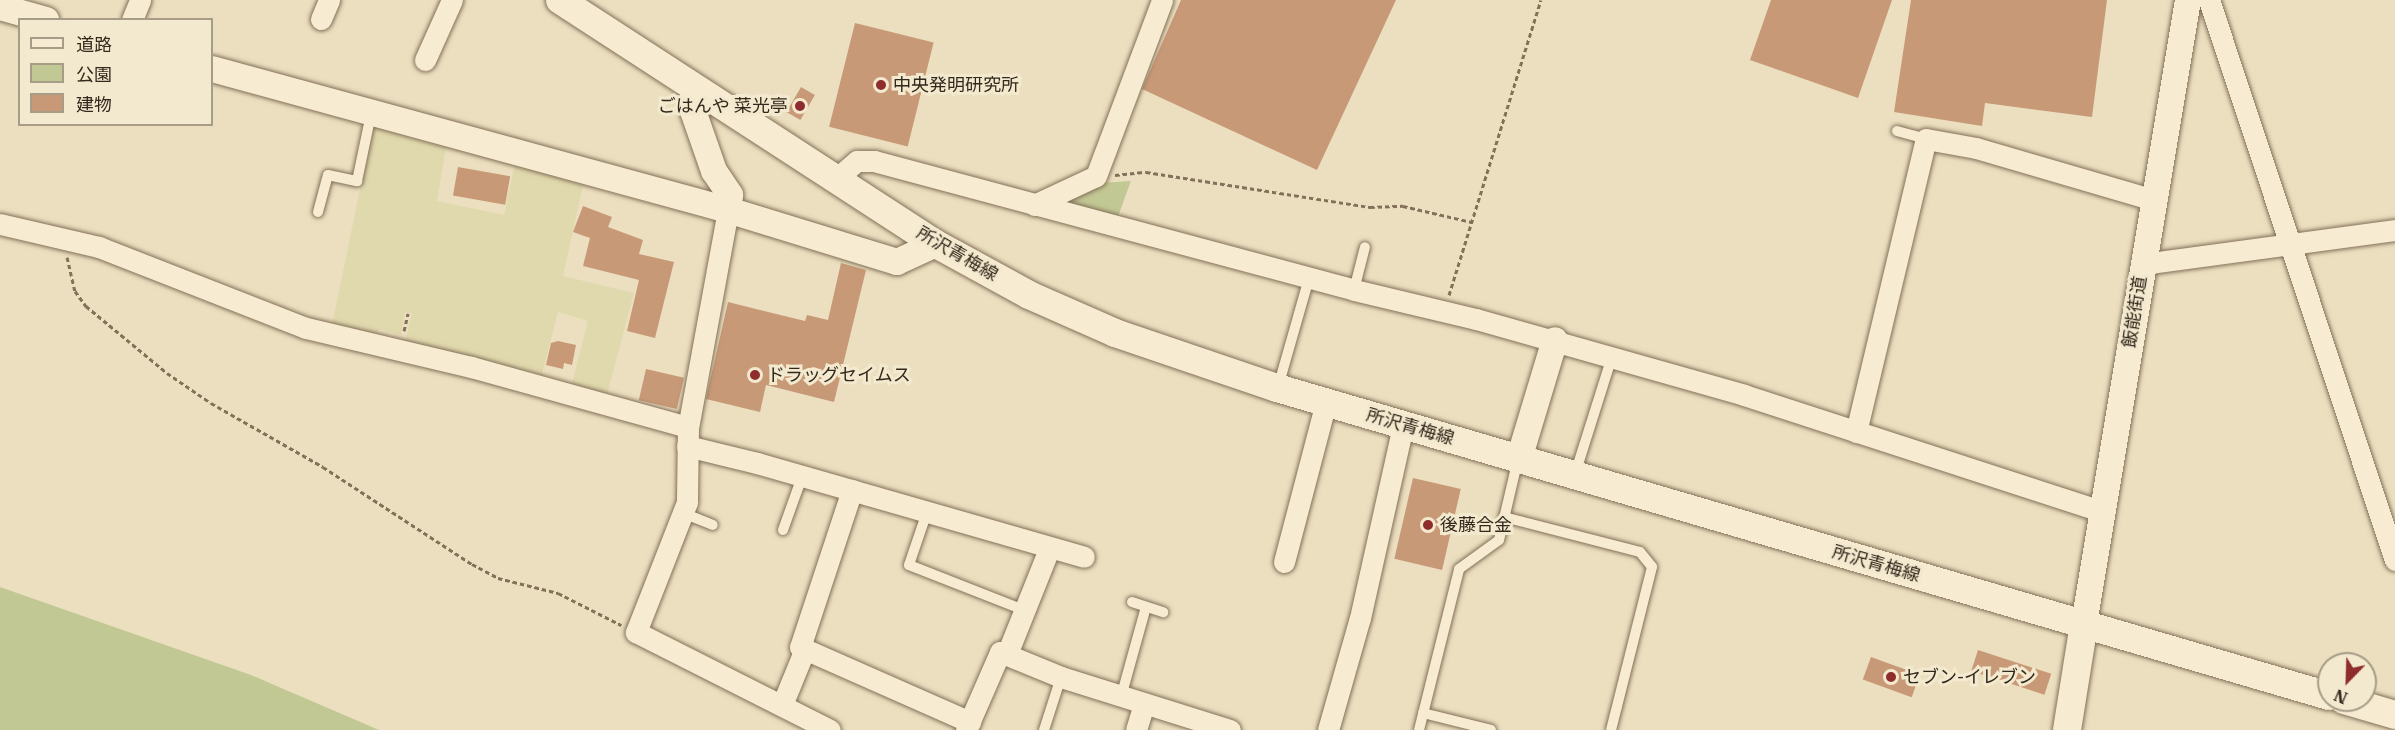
<!DOCTYPE html>
<html>
<head>
<meta charset="utf-8">
<style>
  body { margin:0 }
  #map { position:relative; width:2395px; height:730px; overflow:hidden; background:#ebdfbf; font-family:"IBM Plex Serif","Noto Sans JP",serif }
  div>[style] { position:absolute }
  [style*='--x'] { left:calc(var(--x)*1px); top:calc(var(--y)*1px); width:calc(var(--w)*1px); rotate:calc(var(--a)*1deg) }
  .farmland>* { inset:0; background:#e0d9ad }
  .green>* { inset:0; background:#c2c894 }
  .building>* { inset:0; background:#c89977; transform-origin:0 0 }
  .path>* { height:3px; margin-top:-1.5px; transform-origin:0; background:repeating-linear-gradient(90deg,#837059 0 4.5px,transparent 0 7.5px) }
  .roads { filter:drop-shadow(0 0 2px #837059) drop-shadow(0 0 2px #837059) }
  .service>* { height:10px; margin:-5px; padding:0 5px; transform-origin:5px; border-radius:5px; background:#f7ecd2 }
  .minor>* { height:21px; margin:-10.5px; padding:0 10.5px; transform-origin:10.5px; border-radius:10.5px; background:#f7ecd2 }
  .tertiary>* { height:26px; margin:-13px; padding:0 13px; transform-origin:13px; border-radius:13px; background:#f7ecd2 }
  .secondary>* { height:28px; margin:-14px; padding:0 14px; transform-origin:14px; border-radius:14px; background:#f7ecd2 }
  .dots>* { width:16px; height:16px; translate:-50% -50%; box-sizing:border-box; border:3px solid #f3e9ce; border-radius:50% }
  span { translate:-50% -50%; white-space:nowrap; text-align:center; line-height:1.15; -webkit-text-stroke:6px #f3e9ce; paint-order:stroke }
  .poi-label { font-size:18px; color:#33281c }
  .left { translate:0 -50%; text-align:left }
  .right { translate:-100% -50%; text-align:right }
  .street-label { font-size:18px; color:#33281c }
  .legend { position:absolute; left:18px; top:18px; width:195px; height:108px; box-sizing:border-box; background:#f3e9ce; border:2px solid #a69c87; margin:0; padding:8px 10px; list-style:none; font-size:18px; color:#33281c }
  .legend li { display:flex; align-items:center; gap:12px; height:30px }
  .legend b { width:30px; border:2px solid #a69c87 }
  .north { position:absolute; left:2317px; top:652px; width:60px; height:60px; box-sizing:border-box; background:#f3e9ce; border:2px solid #a69c87; border-radius:50%; rotate:203deg; font-size:16px; font-weight:700; line-height:24px; text-align:center; color:#33281c }
  .north::after { content:''; display:block; margin:auto; width:21px; height:27px; background:#8f2c2c; clip-path:polygon(50% 0,100% 100%,50% 72%,0 100%) }
</style>
</head>
<body>
<div id="map">
  <div class="farmland">
    <i style="clip-path:polygon(373px 126px,446px 148px,437px 201px,504px 215px,515px 164px,584px 181px,563px 276px,634px 293px,605px 402px,570px 391px,588px 321px,558px 312px,540px 382px,405px 342px,412px 313px,405px 312px,401px 335px,379px 329px,376px 342px,331px 330px)"></i>
  </div>
  <div class="green">
    <i style="clip-path:polygon(1131px 181px,1117px 219px,1072px 208px,1071px 194px,1101px 183px)"></i>
    <i style="clip-path:polygon(0 587px,251px 675px,379px 730px,0 730px)"></i>
  </div>
  <div class="building">
    <i style="clip-path:polygon(1181px 0,1396px 0,1317px 170px,1142px 89px)"></i>
    <i style="clip-path:polygon(1771px 0,1892px 0,1858px 98px,1750px 60px)"></i>
    <i style="clip-path:polygon(1911px 0,2107px 0,2092px 117px,1985px 103px,1982px 126px,1894px 112px)"></i>
    <i style="left:855px;top:23px;width:81px;height:107px;rotate:14deg"></i>
    <i style="left:801px;top:87px;width:16px;height:29px;rotate:30deg"></i>
    <i style="left:458px;top:167px;width:53px;height:29px;rotate:10deg"></i>
    <i style="clip-path:polygon(583px 206px,612px 217px,608px 227px,643px 240px,639px 254px,674px 262px,655px 338px,627px 331px,639px 280px,583px 266px,590px 238px,573px 232px)"></i>
    <i style="clip-path:polygon(841px 263px,866px 270px,834px 402px,766px 385px,760px 412px,706px 399px,728px 302px,805px 321px,807px 315px,828px 320px)"></i>
    <i style="clip-path:polygon(558px 341px,576px 345px,572px 365px,564px 363px,563px 369px,546px 365px,551px 343px)"></i>
    <i style="left:646px;top:369px;width:39px;height:32px;rotate:13deg"></i>
    <i style="left:1413px;top:478px;width:49px;height:83px;rotate:13deg"></i>
    <i style="left:1978px;top:650px;width:77px;height:22px;rotate:18deg"></i>
    <i style="left:1871px;top:657px;width:52px;height:24px;rotate:20deg"></i>
  </div>
  <div class="path">
    <i style="--x:1115;--y:175;--w:31;--a:-6"></i>
    <i style="--x:1146;--y:172;--w:227;--a:8.9"></i>
    <i style="--x:1370;--y:207;--w:33;--a:-2"></i>
    <i style="--x:1403;--y:206;--w:71;--a:13.1"></i>
    <i style="--x:67;--y:257;--w:35;--a:77"></i>
    <i style="--x:75;--y:291;--w:19;--a:54"></i>
    <i style="--x:86;--y:306;--w:105;--a:39.6"></i>
    <i style="--x:167;--y:373;--w:53;--a:34.3"></i>
    <i style="--x:211;--y:403;--w:129;--a:29.7"></i>
    <i style="--x:323;--y:467;--w:178;--a:33.1"></i>
    <i style="--x:472;--y:564;--w:30;--a:28"></i>
    <i style="--x:498;--y:578;--w:62;--a:14"></i>
    <i style="--x:558;--y:593;--w:71;--a:26.9"></i>
    <i style="--x:1449;--y:295;--w:309;--a:-72.7"></i>
    <i style="--x:404;--y:331;--w:18;--a:-77"></i>
  </div>
  <div class="roads">
    <div class="service">
      <i style="--x:1897;--y:131;--w:30;--a:15"></i>
      <i style="--x:318;--y:212;--w:38;--a:-75"></i>
      <i style="--x:328;--y:175;--w:30;--a:12"></i>
      <i style="--x:357;--y:181;--w:68;--a:-78.2"></i>
      <i style="--x:1354;--y:290;--w:44;--a:-75.7"></i>
      <i style="--x:1278;--y:387;--w:113;--a:-74.1"></i>
      <i style="--x:1575;--y:474;--w:123;--a:-72.5"></i>
      <i style="--x:927;--y:512;--w:56;--a:108.8"></i>
      <i style="--x:909;--y:565;--w:123;--a:21.4"></i>
      <i style="--x:683;--y:513;--w:32;--a:22"></i>
      <i style="--x:1504;--y:517;--w:140;--a:14.4"></i>
      <i style="--x:1640;--y:552;--w:19;--a:51"></i>
      <i style="--x:1652;--y:567;--w:168;--a:104.1"></i>
      <i style="--x:783;--y:530;--w:56;--a:-70.3"></i>
      <i style="--x:1132;--y:602;--w:33;--a:18"></i>
      <i style="--x:1121;--y:697;--w:93;--a:-74.5"></i>
      <i style="--x:1423;--y:713;--w:70;--a:14"></i>
      <i style="--x:1044;--y:730;--w:56;--a:-72.2"></i>
      <i style="--x:1419;--y:730;--w:166;--a:-76"></i>
      <i style="--x:1459;--y:569;--w:49;--a:-35.9"></i>
      <i style="--x:1499;--y:540;--w:83;--a:-76.8"></i>
    </div>
    <div class="minor">
      <i style="--x:2209;--y:0;--w:590;--a:71.63"></i>
      <i style="--x:321;--y:19;--w:21;--a:-67"></i>
      <i style="--x:132;--y:20;--w:22;--a:-68"></i>
      <i style="--x:425;--y:60;--w:66;--a:-65.8"></i>
      <i style="--x:836;--y:179;--w:28;--a:-41"></i>
      <i style="--x:857;--y:161;--w:17;--a:0"></i>
      <i style="--x:874;--y:161;--w:497;--a:15"></i>
      <i style="--x:1354;--y:290;--w:125;--a:13.4"></i>
      <i style="--x:1476;--y:319;--w:279;--a:15.8"></i>
      <i style="--x:1744;--y:395;--w:376;--a:18"></i>
      <i style="--x:1034;--y:205;--w:68;--a:-25.1"></i>
      <i style="--x:1096;--y:176;--w:188;--a:-69.4"></i>
      <i style="--x:728;--y:210;--w:221;--a:100.4"></i>
      <i style="--x:688;--y:427;--w:75;--a:90.8"></i>
      <i style="--x:687;--y:502;--w:140;--a:111.4"></i>
      <i style="--x:636;--y:632;--w:217;--a:26.8"></i>
      <i style="--x:0;--y:224;--w:102;--a:13.1"></i>
      <i style="--x:99;--y:247;--w:222;--a:21.4"></i>
      <i style="--x:306;--y:328;--w:170;--a:13.3"></i>
      <i style="--x:471;--y:367;--w:225;--a:15.5"></i>
      <i style="--x:2143;--y:264;--w:254;--a:-7.7"></i>
      <i style="--x:1856;--y:432;--w:301;--a:-76.6"></i>
      <i style="--x:1926;--y:139;--w:51;--a:10.2"></i>
      <i style="--x:1976;--y:148;--w:185;--a:16.3"></i>
      <i style="--x:687;--y:446;--w:72;--a:13.7"></i>
      <i style="--x:757;--y:463;--w:340;--a:16"></i>
      <i style="--x:852;--y:490;--w:165;--a:108.3"></i>
      <i style="--x:800;--y:647;--w:186;--a:23.8"></i>
      <i style="--x:1284;--y:562;--w:165;--a:-75.3"></i>
      <i style="--x:1007;--y:654;--w:113;--a:-68.2"></i>
      <i style="--x:782;--y:705;--w:61;--a:-67.7"></i>
      <i style="--x:966;--y:730;--w:85;--a:-66.4"></i>
      <i style="--x:1000;--y:652;--w:66;--a:22.3"></i>
      <i style="--x:1061;--y:677;--w:177;--a:17.4"></i>
      <i style="--x:1136;--y:730;--w:27;--a:-73"></i>
      <i style="--x:1328;--y:730;--w:116;--a:-74.1"></i>
      <i style="--x:1360;--y:618;--w:198;--a:-77.4"></i>
    </div>
    <div class="tertiary">
      <i style="--x:0;--y:7;--w:48;--a:15.8"></i>
      <i style="--x:212;--y:69;--w:535;--a:15.28"></i>
      <i style="--x:728;--y:210;--w:177;--a:17.1"></i>
      <i style="--x:897;--y:262;--w:43;--a:-24.8"></i>
      <i style="--x:693;--y:88;--w:23;--a:90"></i>
      <i style="--x:693;--y:111;--w:64;--a:70.7"></i>
      <i style="--x:714;--y:171;--w:29;--a:56"></i>
      <i style="--x:730;--y:195;--w:15;--a:98"></i>
      <i style="--x:1519;--y:459;--w:124;--a:-73.2"></i>
      <i style="--x:2084;--y:624;--w:633;--a:-80.54"></i>
    </div>
    <div class="secondary">
      <i style="--x:560;--y:0;--w:448;--a:33"></i>
      <i style="--x:936;--y:244;--w:106;--a:28.7"></i>
      <i style="--x:1029;--y:295;--w:94;--a:23.8"></i>
      <i style="--x:1115;--y:333;--w:171;--a:18.8"></i>
      <i style="--x:1277;--y:388;--w:1096;--a:16.32"></i>
      <i style="--x:2344;--y:700;--w:53;--a:16.4"></i>
      <i style="--x:2067;--y:730;--w:107;--a:-80.9"></i>
    </div>
  </div>
  <div class="dots">
    <i style="left:881px;top:85px;background:#8f2c2c"></i>
    <i style="left:800px;top:106px;background:#8f2c2c"></i>
    <i style="left:755px;top:375px;background:#8f2c2c"></i>
    <i style="left:1428px;top:525px;background:#8f2c2c"></i>
    <i style="left:1891px;top:677px;background:#8f2c2c"></i>
  </div>
  <div class="poi-label">
    <span class="left" style="left:893px;top:85px">中央発明研究所</span>
    <span class="right" style="left:788px;top:106px">ごはんや 菜光亭</span>
    <span class="left" style="left:767px;top:375px">ドラッグセイムス</span>
    <span class="left" style="left:1440px;top:525px">後藤合金</span>
    <span class="left" style="left:1903px;top:677px">セブン-イレブン</span>
  </div>
  <div class="street-label">
    <span style="left:957px;top:254px;rotate:30deg">所沢青梅線</span>
    <span style="left:2135px;top:312px;rotate:-81deg">飯能街道</span>
    <span style="left:1410px;top:427px;rotate:16deg">所沢青梅線</span>
    <span style="left:1876px;top:564px;rotate:16deg">所沢青梅線</span>
  </div>
  <ul class="legend">
  <li><b style="height:8px;background:#f7ecd2"></b>道路</li>
  <li><b style="height:16px;background:#c2c894"></b>公園</li>
  <li><b style="height:16px;background:#c89977"></b>建物</li>
  </ul>
  <div class="north">N</div>
</div>
</body>
</html>
